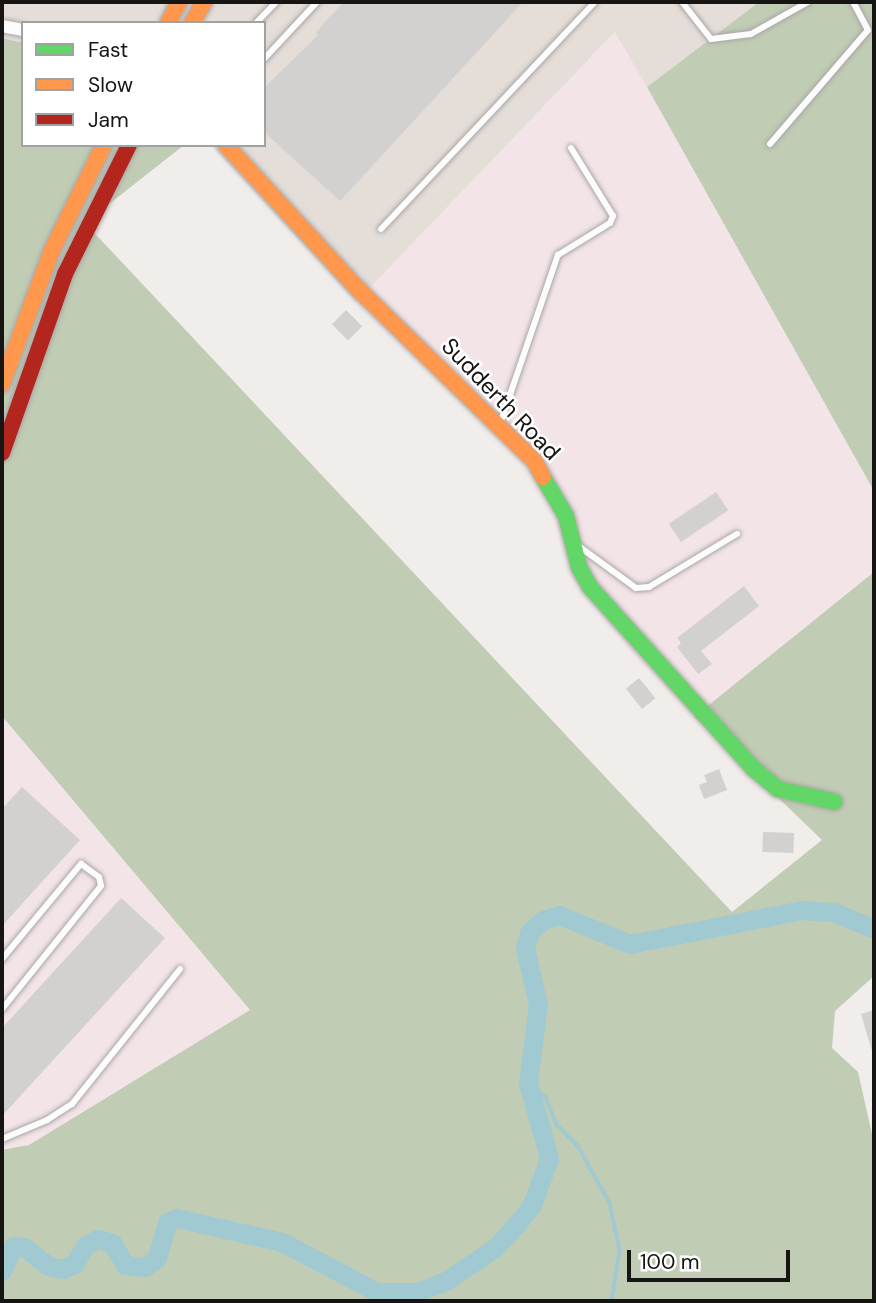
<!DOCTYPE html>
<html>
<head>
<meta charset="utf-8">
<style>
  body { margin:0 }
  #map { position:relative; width:876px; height:1303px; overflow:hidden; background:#f0edeb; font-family:"DM Sans",sans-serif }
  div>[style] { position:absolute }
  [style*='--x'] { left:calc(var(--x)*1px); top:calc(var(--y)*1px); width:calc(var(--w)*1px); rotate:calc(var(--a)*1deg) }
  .commercial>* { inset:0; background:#f3e4e7 }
  .built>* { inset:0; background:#e4ddd8 }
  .forest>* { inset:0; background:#c0ccb4 }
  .stream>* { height:3.5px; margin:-1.75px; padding:0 1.75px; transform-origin:1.75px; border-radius:1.75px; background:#a0c9d2 }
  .river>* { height:19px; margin:-9.5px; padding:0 9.5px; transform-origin:9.5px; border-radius:9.5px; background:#a0c9d2 }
  .building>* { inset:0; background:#d3d0d0; transform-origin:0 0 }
  .roads { filter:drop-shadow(0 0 2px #aaa7a6) drop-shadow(0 0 2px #aaa7a6) }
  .lane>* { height:6px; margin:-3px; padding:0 3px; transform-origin:3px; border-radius:3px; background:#fdfcfc }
  .street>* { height:12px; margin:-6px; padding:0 6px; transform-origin:6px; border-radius:6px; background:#fdfcfc }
  .fast>* { height:16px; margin:-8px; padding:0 8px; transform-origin:8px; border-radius:8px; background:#63d668 }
  .slow>* { height:16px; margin:-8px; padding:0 8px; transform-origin:8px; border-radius:8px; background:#ff974d }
  .jam>* { height:16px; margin:-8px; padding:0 8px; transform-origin:8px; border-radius:8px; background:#b3261e }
  span { translate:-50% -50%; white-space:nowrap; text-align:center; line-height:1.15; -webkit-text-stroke:5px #fff; paint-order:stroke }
  .street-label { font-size:23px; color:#161514 }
  .frame { position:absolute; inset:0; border:4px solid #161514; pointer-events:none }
  .legend { position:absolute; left:21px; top:21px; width:245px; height:126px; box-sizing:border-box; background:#fff; border:2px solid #a2a1a1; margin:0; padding:9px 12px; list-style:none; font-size:21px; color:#161514 }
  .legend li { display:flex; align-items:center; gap:14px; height:35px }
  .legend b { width:35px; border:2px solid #a2a1a1 }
  .scale { position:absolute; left:627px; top:1250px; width:163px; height:32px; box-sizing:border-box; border:4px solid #161514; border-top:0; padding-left:9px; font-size:21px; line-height:24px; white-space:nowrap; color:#161514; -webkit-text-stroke:5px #fff; paint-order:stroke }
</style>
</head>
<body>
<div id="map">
  <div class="commercial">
    <i style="clip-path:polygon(616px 32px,874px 491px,874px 572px,694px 717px,634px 654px,572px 578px,539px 460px,422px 350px,356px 302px)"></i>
    <i style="clip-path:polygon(2px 716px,250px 1011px,29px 1145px,2px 1150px)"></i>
  </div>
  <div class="built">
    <i style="clip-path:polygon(2px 2px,759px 2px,647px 87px,615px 32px,356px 302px,211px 145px,264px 145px,264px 23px,23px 23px,23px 43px,2px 38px)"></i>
  </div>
  <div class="forest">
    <i style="clip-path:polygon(759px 2px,874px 2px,874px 491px,647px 87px)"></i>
    <i style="clip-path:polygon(2px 38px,23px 43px,23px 145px,184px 145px,85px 223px,732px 912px,822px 840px,694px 717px,874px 572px,874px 976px,835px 1011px,832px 1048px,858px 1072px,874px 1143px,874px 1301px,2px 1301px,2px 1150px,29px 1145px,250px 1010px,2px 716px)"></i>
  </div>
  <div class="stream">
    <i style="--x:528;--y:1083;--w:23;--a:38"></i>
    <i style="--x:546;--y:1097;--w:30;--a:69"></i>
    <i style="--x:557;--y:1125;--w:30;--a:45"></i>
    <i style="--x:578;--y:1146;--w:65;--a:60.7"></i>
    <i style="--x:610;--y:1203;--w:49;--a:78.2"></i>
    <i style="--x:620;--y:1251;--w:51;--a:99.1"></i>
  </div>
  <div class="river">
    <i style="--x:2;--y:1271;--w:27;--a:-66"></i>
    <i style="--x:13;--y:1246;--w:11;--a:5"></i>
    <i style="--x:24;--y:1247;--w:31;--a:38"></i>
    <i style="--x:48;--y:1266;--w:15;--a:11"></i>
    <i style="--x:63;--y:1269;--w:12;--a:-24"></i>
    <i style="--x:74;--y:1264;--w:22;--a:-58"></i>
    <i style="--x:86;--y:1245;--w:13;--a:-27"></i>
    <i style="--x:98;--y:1239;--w:15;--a:16"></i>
    <i style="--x:112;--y:1243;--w:26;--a:59"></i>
    <i style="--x:125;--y:1265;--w:20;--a:6"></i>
    <i style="--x:145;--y:1267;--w:15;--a:-37"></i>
    <i style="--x:157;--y:1258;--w:37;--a:-74"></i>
    <i style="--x:167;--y:1222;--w:11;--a:-22"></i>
    <i style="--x:177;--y:1218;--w:108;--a:12.9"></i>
    <i style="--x:282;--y:1242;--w:107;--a:27.8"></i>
    <i style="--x:377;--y:1292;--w:40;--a:0"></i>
    <i style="--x:417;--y:1292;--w:31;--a:-21"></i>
    <i style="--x:446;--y:1281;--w:60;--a:-34.2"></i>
    <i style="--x:496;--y:1247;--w:31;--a:-48"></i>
    <i style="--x:517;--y:1224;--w:24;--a:-52"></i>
    <i style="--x:532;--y:1205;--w:50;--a:-70.1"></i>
    <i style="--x:549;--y:1158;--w:78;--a:-105.6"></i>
    <i style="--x:528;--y:1083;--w:80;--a:-82.8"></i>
    <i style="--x:538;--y:1004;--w:57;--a:-103.1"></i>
    <i style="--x:525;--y:948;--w:16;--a:-75"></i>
    <i style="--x:529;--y:933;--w:19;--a:-43"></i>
    <i style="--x:543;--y:920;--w:17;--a:-17"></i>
    <i style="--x:559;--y:915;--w:77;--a:22.2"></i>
    <i style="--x:630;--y:944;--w:175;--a:-11.2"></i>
    <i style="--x:802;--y:910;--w:32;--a:4"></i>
    <i style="--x:834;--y:912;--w:43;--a:23"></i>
  </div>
  <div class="building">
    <i style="clip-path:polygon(349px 2px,523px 2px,340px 201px,264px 132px,264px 88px,318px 35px,316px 32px,342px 4px)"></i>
    <i style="left:346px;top:310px;width:23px;height:20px;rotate:45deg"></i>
    <i style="left:716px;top:492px;width:22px;height:57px;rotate:56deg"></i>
    <i style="clip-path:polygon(744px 586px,759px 606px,701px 651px,712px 664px,698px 674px,677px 647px,681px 643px,677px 638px)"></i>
    <i style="left:639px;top:678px;width:26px;height:17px;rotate:51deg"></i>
    <i style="clip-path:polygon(719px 769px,727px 790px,704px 799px,699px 785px,707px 782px,704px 775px)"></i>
    <i style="clip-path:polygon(22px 787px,80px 840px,2px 926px,2px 809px)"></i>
    <i style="left:763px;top:832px;width:31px;height:20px;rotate:2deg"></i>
    <i style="clip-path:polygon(121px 898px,165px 938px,2px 1116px,2px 1028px)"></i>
    <i style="clip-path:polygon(874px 1010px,874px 1051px,872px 1051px,861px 1014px)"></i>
  </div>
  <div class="roads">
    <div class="lane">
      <i style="--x:682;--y:2;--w:47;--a:51.9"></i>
      <i style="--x:711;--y:39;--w:40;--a:-7.1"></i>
      <i style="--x:751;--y:34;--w:65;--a:-29.3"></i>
      <i style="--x:256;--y:23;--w:29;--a:-46"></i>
      <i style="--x:264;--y:59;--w:78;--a:-47.1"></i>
      <i style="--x:770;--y:144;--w:150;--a:-49.3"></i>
      <i style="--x:868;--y:30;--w:32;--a:-118"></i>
      <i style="--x:381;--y:229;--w:312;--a:-46.7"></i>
      <i style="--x:500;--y:424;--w:179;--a:-71.1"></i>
      <i style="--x:558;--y:255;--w:61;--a:-31.6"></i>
      <i style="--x:610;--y:223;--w:8;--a:-67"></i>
      <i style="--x:613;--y:216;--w:80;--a:-121.7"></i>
      <i style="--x:577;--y:545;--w:73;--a:36.1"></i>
      <i style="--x:636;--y:588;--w:13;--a:-4"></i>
      <i style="--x:649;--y:587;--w:103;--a:-31.1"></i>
      <i style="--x:2;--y:959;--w:124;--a:-50.3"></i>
      <i style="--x:81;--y:864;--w:22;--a:36"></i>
      <i style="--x:99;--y:877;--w:9;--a:77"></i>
      <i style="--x:101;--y:886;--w:158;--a:128.8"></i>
      <i style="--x:2;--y:1139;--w:49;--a:-22.9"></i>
      <i style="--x:47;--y:1120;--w:30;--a:-33"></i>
      <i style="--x:72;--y:1104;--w:173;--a:-51.3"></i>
    </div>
    <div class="street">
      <i style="--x:2;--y:26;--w:21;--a:11"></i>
    </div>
    <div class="fast">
      <i style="--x:543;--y:477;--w:45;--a:59.5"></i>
      <i style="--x:566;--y:516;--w:53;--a:75.7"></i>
      <i style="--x:579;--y:567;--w:23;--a:61"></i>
      <i style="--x:590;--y:587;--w:245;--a:48"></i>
      <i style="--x:754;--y:769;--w:31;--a:40"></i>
      <i style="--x:778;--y:789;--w:58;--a:12.8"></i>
    </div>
    <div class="slow">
      <i style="--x:168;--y:23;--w:24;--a:-62"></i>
      <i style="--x:192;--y:23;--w:24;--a:-60"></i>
      <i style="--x:226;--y:145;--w:197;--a:47.5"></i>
      <i style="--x:359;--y:290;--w:246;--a:44.3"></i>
      <i style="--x:535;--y:462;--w:17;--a:62"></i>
      <i style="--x:2;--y:384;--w:143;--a:-69.5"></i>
      <i style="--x:52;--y:250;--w:117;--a:-63.7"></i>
    </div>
    <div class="jam">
      <i style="--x:2;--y:453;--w:190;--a:-70.6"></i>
      <i style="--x:65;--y:274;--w:144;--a:-63.6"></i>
    </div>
  </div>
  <div class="street-label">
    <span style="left:501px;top:399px;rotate:46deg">Sudderth Road</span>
  </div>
  <div class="frame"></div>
  <ul class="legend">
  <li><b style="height:9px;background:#63d668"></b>Fast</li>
  <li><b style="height:9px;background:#ff974d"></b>Slow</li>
  <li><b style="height:9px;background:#b3261e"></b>Jam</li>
  </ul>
  <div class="scale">100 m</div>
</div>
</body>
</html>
